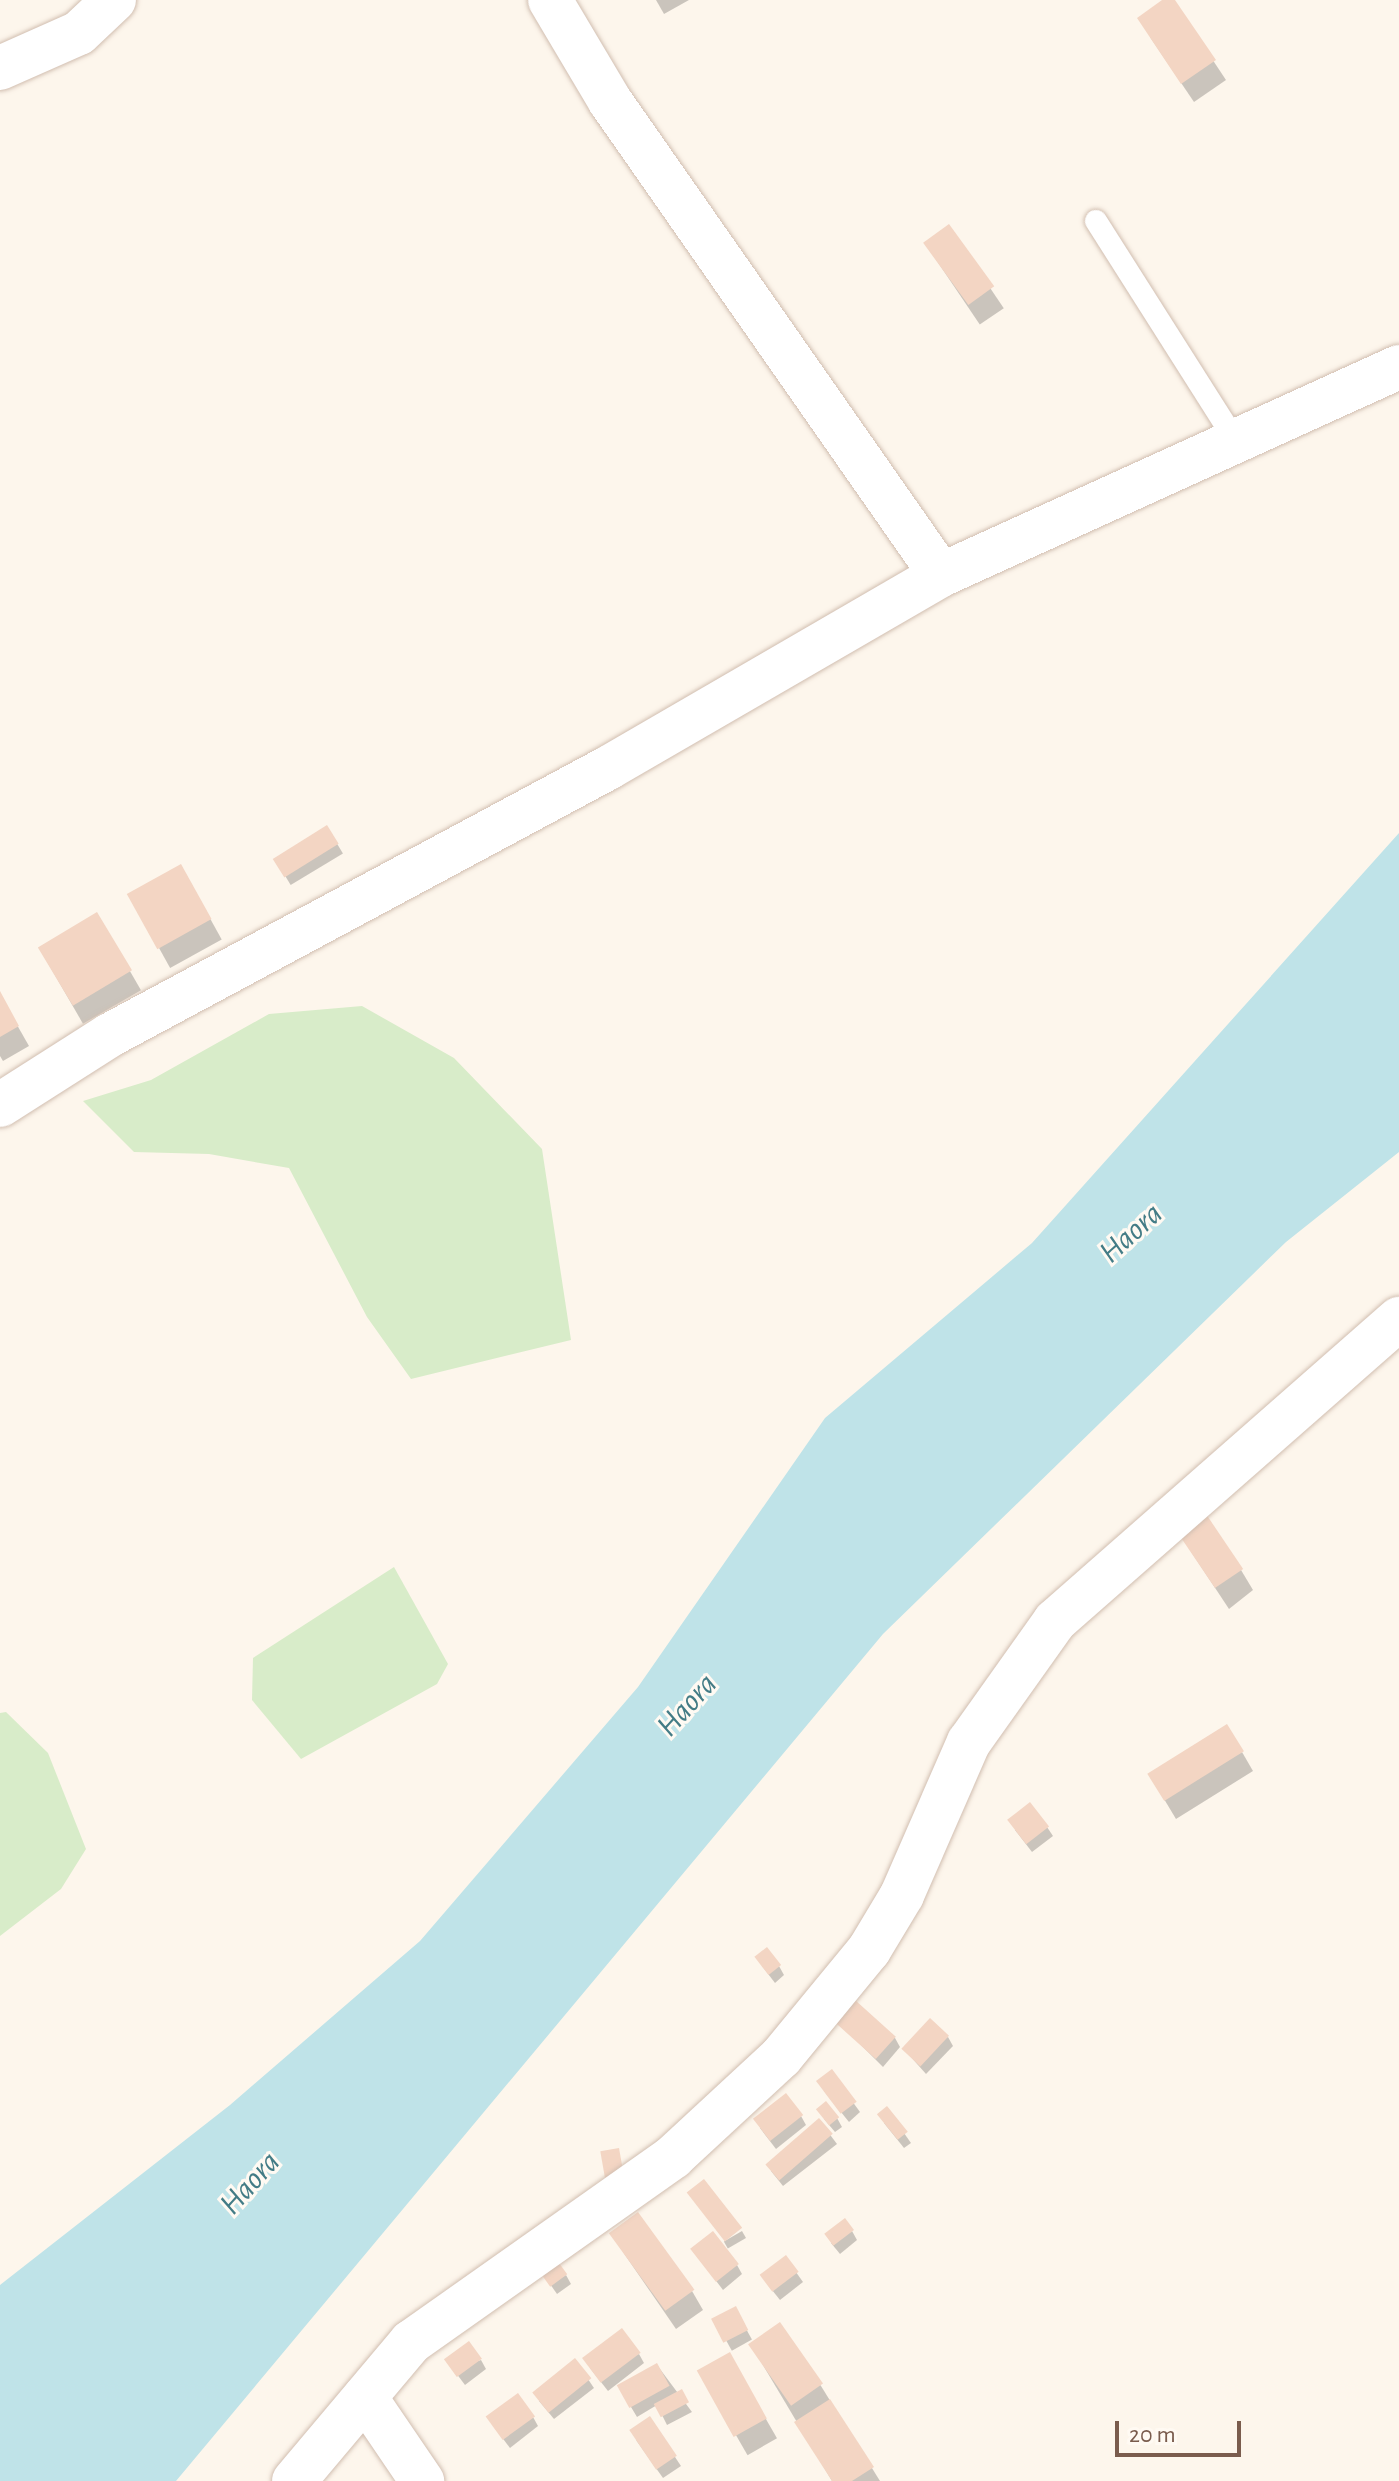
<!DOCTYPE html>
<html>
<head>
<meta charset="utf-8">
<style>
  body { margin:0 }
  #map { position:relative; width:1399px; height:2481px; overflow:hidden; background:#fdf6ec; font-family:"Alegreya Sans",sans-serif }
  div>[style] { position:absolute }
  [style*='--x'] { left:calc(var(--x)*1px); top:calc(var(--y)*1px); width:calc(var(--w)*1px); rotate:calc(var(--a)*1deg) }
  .green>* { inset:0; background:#d8ecc9 }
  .water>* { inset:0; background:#bfe3e8 }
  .shadow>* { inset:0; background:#0003; transform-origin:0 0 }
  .building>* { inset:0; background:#f3d5c3; transform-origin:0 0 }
  .roads { filter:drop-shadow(0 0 2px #d1beb0) drop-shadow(0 0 2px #d1beb0) }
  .service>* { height:22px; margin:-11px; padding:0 11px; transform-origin:11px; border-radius:11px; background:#fff }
  .minor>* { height:44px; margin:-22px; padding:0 22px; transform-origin:22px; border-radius:22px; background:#fff }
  span { translate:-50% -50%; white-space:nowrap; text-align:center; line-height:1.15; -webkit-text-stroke:6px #fffaf3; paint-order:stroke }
  .water-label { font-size:32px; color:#437c86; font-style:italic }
  .scale { position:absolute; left:1115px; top:2421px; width:126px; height:36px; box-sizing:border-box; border:4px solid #7a5c4d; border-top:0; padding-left:10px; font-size:24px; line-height:28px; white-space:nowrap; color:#7a5c4d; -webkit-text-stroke:6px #fffaf3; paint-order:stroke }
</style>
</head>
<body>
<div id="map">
  <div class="green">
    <i style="clip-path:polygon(362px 1006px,454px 1058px,542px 1149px,571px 1340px,411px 1379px,367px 1317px,289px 1168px,209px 1154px,134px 1152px,83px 1101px,151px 1080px,269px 1014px)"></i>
    <i style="clip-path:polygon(394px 1567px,448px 1664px,437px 1684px,301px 1759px,252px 1700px,253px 1658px)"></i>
    <i style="clip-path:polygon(6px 1712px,48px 1753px,86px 1849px,61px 1889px,0 1936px,0 1713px)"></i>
  </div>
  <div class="water">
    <i style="clip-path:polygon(1399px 833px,1399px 1152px,1286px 1242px,883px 1634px,176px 2481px,0 2481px,0 2285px,230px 2105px,420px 1941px,638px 1687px,825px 1418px,1032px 1243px)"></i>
  </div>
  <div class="shadow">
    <i style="clip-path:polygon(656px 0,689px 0,664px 14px)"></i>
    <i style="clip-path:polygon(1165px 0,1173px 0,1226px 80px,1194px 102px,1150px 37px)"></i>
    <i style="left:949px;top:227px;width:98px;height:29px;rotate:56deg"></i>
    <i style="left:327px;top:827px;width:31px;height:61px;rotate:59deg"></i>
    <i style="left:181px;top:866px;width:84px;height:59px;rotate:61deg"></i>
    <i style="left:97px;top:914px;width:88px;height:67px;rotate:60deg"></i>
    <i style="clip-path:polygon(0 995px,29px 1046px,3px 1061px,0 1056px)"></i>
    <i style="clip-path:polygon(1190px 1550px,1241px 1570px,1253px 1590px,1229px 1609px)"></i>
    <i style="clip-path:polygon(1242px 1752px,1253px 1771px,1176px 1819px,1161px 1794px)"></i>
    <i style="clip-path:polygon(1047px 1827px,1053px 1836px,1032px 1852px,1015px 1830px)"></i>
    <i style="clip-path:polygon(762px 1966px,779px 1966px,784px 1975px,775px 1983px)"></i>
    <i style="clip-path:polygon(838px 2022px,895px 2038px,900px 2047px,883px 2067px)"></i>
    <i style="clip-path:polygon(948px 2037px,953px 2046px,926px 2074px,903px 2048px)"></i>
    <i style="clip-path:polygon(831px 2072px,860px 2112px,849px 2122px,824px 2091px)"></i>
    <i style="clip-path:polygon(887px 2109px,911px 2143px,904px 2148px,884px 2123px)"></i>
    <i style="clip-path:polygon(801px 2116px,806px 2125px,776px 2149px,760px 2128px)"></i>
    <i style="clip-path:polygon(837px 2118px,842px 2127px,835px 2132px,824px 2119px)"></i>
    <i style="clip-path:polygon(819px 2120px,837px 2144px,783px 2186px,771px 2171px)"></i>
    <i style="left:742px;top:2231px;width:8px;height:21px;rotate:60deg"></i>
    <i style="clip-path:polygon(852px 2231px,857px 2240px,840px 2254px,831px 2243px)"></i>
    <i style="clip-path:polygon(692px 2249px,737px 2265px,742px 2274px,723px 2290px)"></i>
    <i style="clip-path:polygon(623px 2252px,692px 2291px,703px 2310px,676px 2329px)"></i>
    <i style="clip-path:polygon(786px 2258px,803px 2282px,780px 2300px,768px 2285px)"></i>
    <i style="clip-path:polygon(566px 2275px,571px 2284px,557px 2294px,550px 2284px)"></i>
    <i style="left:735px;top:2309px;width:35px;height:23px;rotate:61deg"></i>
    <i style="clip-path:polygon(780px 2325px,821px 2386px,880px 2481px,832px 2481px,751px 2345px)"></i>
    <i style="clip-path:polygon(639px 2354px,644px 2363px,608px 2391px,590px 2368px)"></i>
    <i style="left:729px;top:2355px;width:96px;height:34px;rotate:60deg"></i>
    <i style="clip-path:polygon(481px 2360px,486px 2369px,465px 2385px,453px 2369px)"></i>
    <i style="clip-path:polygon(575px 2360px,594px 2388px,554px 2419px,539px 2401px)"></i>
    <i style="clip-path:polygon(657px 2365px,692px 2412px,667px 2425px,657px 2405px,637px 2417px,619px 2387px)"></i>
    <i style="clip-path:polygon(533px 2417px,538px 2426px,510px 2448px,494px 2427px)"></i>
    <i style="clip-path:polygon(636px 2440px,675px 2457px,681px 2466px,663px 2478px)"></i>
  </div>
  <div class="building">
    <i style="clip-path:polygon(1162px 0,1175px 0,1216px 60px,1181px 84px,1137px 18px)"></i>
    <i style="left:949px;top:224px;width:77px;height:32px;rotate:54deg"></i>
    <i style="left:327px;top:825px;width:22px;height:64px;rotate:58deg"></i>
    <i style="left:181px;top:864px;width:63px;height:62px;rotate:61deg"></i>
    <i style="left:97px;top:912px;width:68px;height:69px;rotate:59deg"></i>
    <i style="clip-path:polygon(0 991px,19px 1026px,0 1037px)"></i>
    <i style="left:1204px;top:1511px;width:70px;height:34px;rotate:56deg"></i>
    <i style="left:1227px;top:1724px;width:32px;height:94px;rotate:58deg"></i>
    <i style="left:1030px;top:1802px;width:31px;height:29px;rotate:52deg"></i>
    <i style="left:767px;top:1947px;width:23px;height:16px;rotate:52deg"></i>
    <i style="left:855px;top:2000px;width:55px;height:30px;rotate:42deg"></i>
    <i style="left:930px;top:2018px;width:26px;height:42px;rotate:43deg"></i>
    <i style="left:832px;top:2069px;width:41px;height:20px;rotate:53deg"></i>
    <i style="left:786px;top:2093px;width:28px;height:42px;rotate:52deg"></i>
    <i style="left:826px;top:2101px;width:21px;height:13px;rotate:51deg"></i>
    <i style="left:887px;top:2106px;width:33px;height:13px;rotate:51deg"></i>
    <i style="left:819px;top:2118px;width:21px;height:71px;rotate:49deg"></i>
    <i style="left:619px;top:2148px;width:27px;height:19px;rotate:80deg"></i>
    <i style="left:704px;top:2179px;width:62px;height:22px;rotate:52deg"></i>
    <i style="left:638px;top:2212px;width:96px;height:36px;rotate:54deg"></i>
    <i style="left:845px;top:2218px;width:15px;height:26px;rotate:53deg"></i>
    <i style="left:713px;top:2231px;width:42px;height:29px;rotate:52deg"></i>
    <i style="left:786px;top:2255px;width:21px;height:33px;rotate:53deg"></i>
    <i style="left:559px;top:2263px;width:14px;height:21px;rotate:54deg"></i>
    <i style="left:736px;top:2306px;width:27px;height:28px;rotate:63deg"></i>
    <i style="left:780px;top:2322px;width:75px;height:39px;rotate:55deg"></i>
    <i style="left:622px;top:2328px;width:31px;height:50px;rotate:53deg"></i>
    <i style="left:469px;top:2341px;width:22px;height:31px;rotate:54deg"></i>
    <i style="left:730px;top:2352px;width:76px;height:38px;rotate:61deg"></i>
    <i style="left:575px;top:2358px;width:26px;height:55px;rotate:51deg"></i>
    <i style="left:657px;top:2363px;width:26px;height:46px;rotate:61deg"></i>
    <i style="left:682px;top:2389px;width:15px;height:32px;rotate:62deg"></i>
    <i style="left:518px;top:2393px;width:29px;height:40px;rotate:54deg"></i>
    <i style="clip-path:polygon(830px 2399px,874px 2467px,852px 2481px,832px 2481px,794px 2422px)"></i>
    <i style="left:650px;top:2416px;width:48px;height:25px;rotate:56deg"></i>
  </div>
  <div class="roads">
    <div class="service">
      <i style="--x:1096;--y:221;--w:259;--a:57.6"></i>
    </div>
    <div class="minor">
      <i style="--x:550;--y:0;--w:117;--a:59.3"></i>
      <i style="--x:610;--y:101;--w:578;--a:55.07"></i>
      <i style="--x:0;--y:68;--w:86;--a:-23.9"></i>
      <i style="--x:79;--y:33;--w:48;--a:-43.3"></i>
      <i style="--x:0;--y:1105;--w:130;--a:-32.5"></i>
      <i style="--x:110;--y:1035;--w:565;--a:-28.2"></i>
      <i style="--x:608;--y:768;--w:385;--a:-30.1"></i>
      <i style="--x:941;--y:575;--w:503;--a:-24.43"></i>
      <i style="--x:365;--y:2397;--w:102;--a:55.8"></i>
      <i style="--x:294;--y:2481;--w:182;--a:-49.9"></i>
      <i style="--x:411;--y:2342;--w:321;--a:-35.2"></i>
      <i style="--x:673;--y:2157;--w:147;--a:-42.8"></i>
      <i style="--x:781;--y:2057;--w:139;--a:-50.6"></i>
      <i style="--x:869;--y:1950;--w:64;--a:-59"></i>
      <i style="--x:902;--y:1895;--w:167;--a:-66.4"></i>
      <i style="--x:969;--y:1742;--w:148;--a:-54.6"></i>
      <i style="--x:1055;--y:1621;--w:458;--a:-41.3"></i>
    </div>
  </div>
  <div class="water-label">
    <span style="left:1131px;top:1233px;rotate:-42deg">Haora</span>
    <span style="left:687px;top:1705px;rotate:-48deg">Haora</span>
    <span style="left:250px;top:2183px;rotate:-48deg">Haora</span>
  </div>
  <div class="scale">20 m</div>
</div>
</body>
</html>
